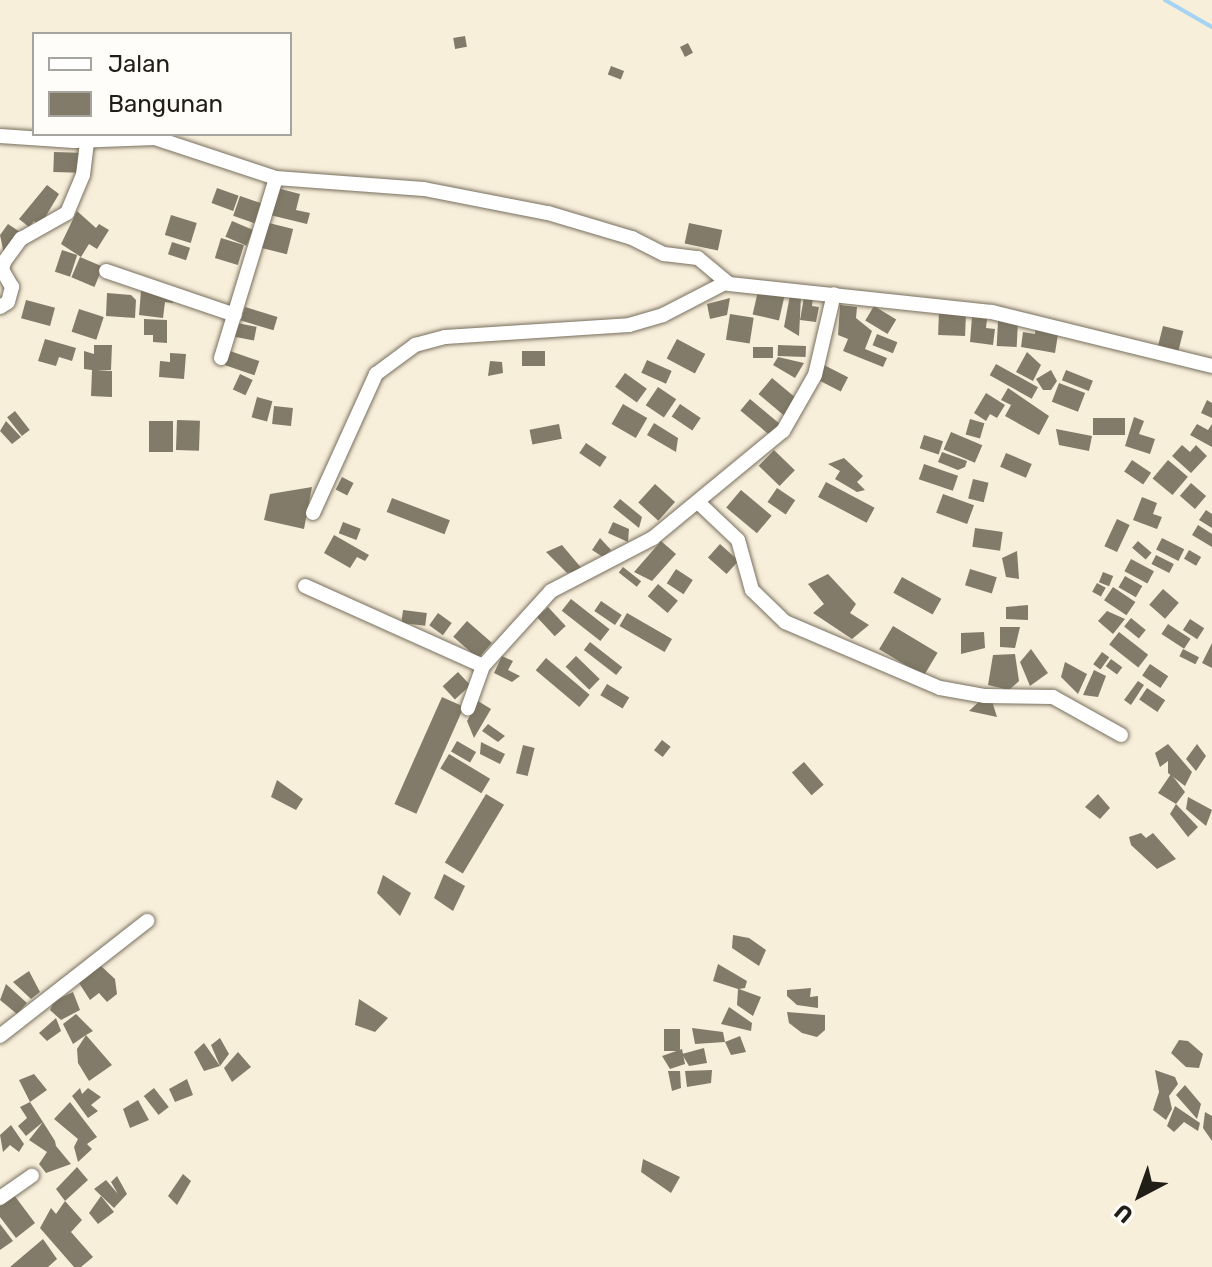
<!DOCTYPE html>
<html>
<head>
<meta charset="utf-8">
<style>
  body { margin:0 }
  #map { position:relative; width:1212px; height:1267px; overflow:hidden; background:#f8efdb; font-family:Rubik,sans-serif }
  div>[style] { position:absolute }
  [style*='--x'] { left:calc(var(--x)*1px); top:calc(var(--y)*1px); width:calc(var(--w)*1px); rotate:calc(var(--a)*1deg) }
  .stream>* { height:4px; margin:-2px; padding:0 2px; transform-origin:2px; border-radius:2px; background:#a5d3f3 }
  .building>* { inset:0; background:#827b69; transform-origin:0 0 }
  .roads { filter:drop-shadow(0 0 2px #776f5e) drop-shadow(0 0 2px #776f5e) }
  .street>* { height:14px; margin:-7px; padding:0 7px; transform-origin:7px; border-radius:7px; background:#fff }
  span { translate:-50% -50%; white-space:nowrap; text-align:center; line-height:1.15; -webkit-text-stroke:8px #fffdf9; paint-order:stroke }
  .legend { position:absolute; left:32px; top:32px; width:260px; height:104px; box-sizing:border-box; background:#fffdf9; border:2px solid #a6a49f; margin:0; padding:10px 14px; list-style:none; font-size:24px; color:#211e17 }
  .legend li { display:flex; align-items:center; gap:16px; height:40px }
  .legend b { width:40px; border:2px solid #a6a49f }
  .north { position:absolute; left:1100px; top:1155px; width:80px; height:80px; -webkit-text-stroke:6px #fffdf9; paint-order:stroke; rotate:221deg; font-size:22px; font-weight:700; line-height:32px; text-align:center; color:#211e17 }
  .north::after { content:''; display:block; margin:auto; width:28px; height:36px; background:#211e17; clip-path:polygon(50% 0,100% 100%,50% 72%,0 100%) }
</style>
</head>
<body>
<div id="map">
  <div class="stream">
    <i style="--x:1165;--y:0;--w:54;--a:29.9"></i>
  </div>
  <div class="building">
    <i style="left:465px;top:36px;width:11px;height:12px;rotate:80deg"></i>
    <i style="left:688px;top:43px;width:11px;height:9px;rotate:63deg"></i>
    <i style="left:611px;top:66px;width:14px;height:9px;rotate:21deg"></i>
    <i style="left:54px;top:152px;width:25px;height:20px;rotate:2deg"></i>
    <i style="clip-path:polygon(47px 185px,59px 194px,40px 226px,34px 221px,29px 227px,19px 219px)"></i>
    <i style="left:217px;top:188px;width:23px;height:16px;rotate:20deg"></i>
    <i style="clip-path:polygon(277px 188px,300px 194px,296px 210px,310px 213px,307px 224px,270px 215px)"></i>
    <i style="left:240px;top:196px;width:24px;height:21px;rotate:19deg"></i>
    <i style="clip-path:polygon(77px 211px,96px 228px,99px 224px,109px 230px,97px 249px,89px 244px,81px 257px,61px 244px)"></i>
    <i style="left:171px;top:215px;width:27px;height:21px;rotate:17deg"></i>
    <i style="left:232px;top:221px;width:23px;height:17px;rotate:23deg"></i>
    <i style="left:265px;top:222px;width:29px;height:26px;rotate:14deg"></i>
    <i style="left:689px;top:223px;width:34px;height:21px;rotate:12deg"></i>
    <i style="clip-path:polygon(8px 224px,20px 232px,4px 254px,0 235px)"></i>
    <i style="left:221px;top:238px;width:24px;height:21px;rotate:17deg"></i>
    <i style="left:172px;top:242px;width:19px;height:13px;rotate:18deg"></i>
    <i style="left:62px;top:250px;width:16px;height:23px;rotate:18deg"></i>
    <i style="left:80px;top:257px;width:25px;height:22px;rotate:23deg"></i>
    <i style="clip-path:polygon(141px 291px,174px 295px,173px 303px,165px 302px,163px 318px,139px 315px)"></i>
    <i style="left:758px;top:291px;width:27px;height:24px;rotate:13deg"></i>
    <i style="clip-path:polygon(107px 293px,131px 295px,136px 300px,135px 318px,106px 316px)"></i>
    <i style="clip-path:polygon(790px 295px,801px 297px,799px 336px,784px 327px)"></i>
    <i style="clip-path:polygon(804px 297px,813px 298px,812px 306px,819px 307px,816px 322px,800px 320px)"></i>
    <i style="clip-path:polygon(730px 298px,727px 315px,710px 319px,707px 304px)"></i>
    <i style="left:26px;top:300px;width:30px;height:19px;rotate:15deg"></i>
    <i style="clip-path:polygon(840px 305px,857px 307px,856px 318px,872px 331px,865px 349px,887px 358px,883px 367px,843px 351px,848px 339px,838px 335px)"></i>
    <i style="left:874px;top:306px;width:26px;height:17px;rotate:31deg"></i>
    <i style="left:245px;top:307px;width:34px;height:14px;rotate:17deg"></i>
    <i style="left:79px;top:309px;width:26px;height:24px;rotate:18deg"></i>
    <i style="left:939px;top:310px;width:27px;height:25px;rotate:2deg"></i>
    <i style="left:730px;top:314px;width:24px;height:26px;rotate:9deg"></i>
    <i style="clip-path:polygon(972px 317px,987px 319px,986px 328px,995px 329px,993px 345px,970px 342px)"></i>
    <i style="clip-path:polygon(144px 319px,167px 320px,167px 343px,153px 342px,153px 335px,144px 335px)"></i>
    <i style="left:998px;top:321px;width:20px;height:25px;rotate:3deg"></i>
    <i style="left:237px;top:323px;width:20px;height:14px;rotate:11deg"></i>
    <i style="clip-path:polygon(1036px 325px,1059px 328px,1055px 353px,1021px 347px,1023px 332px,1035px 334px)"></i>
    <i style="left:1163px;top:326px;width:21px;height:20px;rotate:14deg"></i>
    <i style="left:877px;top:334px;width:22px;height:12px;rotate:22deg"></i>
    <i style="clip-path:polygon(45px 339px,76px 348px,72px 361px,59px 357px,56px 366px,38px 361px)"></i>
    <i style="left:677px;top:339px;width:32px;height:22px;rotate:28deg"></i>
    <i style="clip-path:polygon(94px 345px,112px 345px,111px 370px,97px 371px,112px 371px,112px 397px,91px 396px,92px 370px,84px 369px,84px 351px,94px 354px)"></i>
    <i style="left:778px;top:345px;width:28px;height:11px;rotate:2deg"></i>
    <i style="left:753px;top:347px;width:20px;height:11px"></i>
    <i style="left:230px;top:351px;width:31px;height:15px;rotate:19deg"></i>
    <i style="left:522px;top:351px;width:23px;height:15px"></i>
    <i style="clip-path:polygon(1027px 352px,1041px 365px,1033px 381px,1016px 372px)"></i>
    <i style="clip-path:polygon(170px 353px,186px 354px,184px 379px,159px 377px,160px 361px,170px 362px)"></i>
    <i style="clip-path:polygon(778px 357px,804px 363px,795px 378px,773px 365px)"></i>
    <i style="left:647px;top:360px;width:27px;height:14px;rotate:24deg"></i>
    <i style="clip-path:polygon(490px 361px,502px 362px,503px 373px,488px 376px)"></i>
    <i style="left:996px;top:364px;width:48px;height:13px;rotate:29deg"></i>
    <i style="left:824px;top:365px;width:27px;height:16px;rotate:27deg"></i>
    <i style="clip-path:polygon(1051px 370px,1057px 381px,1051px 390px,1043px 390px,1036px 379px)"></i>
    <i style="left:1066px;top:370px;width:29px;height:11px;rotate:22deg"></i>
    <i style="left:625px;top:373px;width:27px;height:17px;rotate:36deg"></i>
    <i style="left:240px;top:374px;width:14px;height:17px;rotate:25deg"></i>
    <i style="left:772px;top:378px;width:34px;height:21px;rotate:40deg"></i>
    <i style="left:1059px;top:383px;width:28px;height:20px;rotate:21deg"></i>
    <i style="left:658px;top:387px;width:22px;height:22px;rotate:34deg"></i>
    <i style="clip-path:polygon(1008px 388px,1049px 416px,1039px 435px,1005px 416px,1011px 405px,1001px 400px)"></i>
    <i style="clip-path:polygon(986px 393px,1005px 405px,997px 418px,990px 414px,986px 421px,974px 413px)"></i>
    <i style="left:257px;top:397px;width:16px;height:21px;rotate:15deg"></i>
    <i style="left:750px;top:399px;width:39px;height:15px;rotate:40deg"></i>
    <i style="clip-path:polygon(1207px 400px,1212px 403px,1212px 418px,1201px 413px)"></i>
    <i style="left:623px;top:404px;width:28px;height:23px;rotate:30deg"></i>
    <i style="left:680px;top:404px;width:25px;height:15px;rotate:34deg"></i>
    <i style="left:274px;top:406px;width:19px;height:18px;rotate:6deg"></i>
    <i style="left:15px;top:411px;width:24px;height:10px;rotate:52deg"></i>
    <i style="clip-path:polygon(1134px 417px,1144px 421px,1139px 434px,1155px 439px,1150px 454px,1125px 446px)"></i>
    <i style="left:1093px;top:418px;width:32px;height:17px"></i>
    <i style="left:970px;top:419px;width:15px;height:16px;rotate:16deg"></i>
    <i style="left:177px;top:420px;width:23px;height:30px;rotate:2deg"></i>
    <i style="clip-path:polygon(6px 421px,21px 437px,12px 444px,0 431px)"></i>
    <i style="left:173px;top:421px;width:31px;height:24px;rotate:90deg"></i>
    <i style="clip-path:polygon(654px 423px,678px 438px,676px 452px,647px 435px)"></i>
    <i style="left:559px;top:424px;width:15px;height:30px;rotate:79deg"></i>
    <i style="clip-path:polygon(1197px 424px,1208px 430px,1212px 424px,1212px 447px,1190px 435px)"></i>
    <i style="clip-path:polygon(1056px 429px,1092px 436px,1089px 451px,1059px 445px)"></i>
    <i style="left:951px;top:432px;width:34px;height:19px;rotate:23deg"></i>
    <i style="left:924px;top:435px;width:20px;height:14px;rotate:18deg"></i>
    <i style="left:586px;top:443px;width:25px;height:12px;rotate:34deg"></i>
    <i style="clip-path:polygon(1182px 445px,1190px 452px,1196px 445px,1207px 456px,1191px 473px,1172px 456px)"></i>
    <i style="left:774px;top:450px;width:29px;height:22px;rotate:44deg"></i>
    <i style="clip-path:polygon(942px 452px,967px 461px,965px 467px,958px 470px,938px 462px)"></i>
    <i style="left:1006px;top:453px;width:28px;height:15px;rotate:23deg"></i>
    <i style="clip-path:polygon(844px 458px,863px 476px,857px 482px,865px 490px,857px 492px,835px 479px,840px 471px,828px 464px)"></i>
    <i style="left:1132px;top:460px;width:23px;height:14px;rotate:34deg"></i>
    <i style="left:1168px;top:460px;width:26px;height:24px;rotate:40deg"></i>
    <i style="left:924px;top:464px;width:36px;height:16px;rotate:19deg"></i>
    <i style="left:342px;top:477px;width:13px;height:14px;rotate:27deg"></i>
    <i style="left:973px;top:479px;width:16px;height:20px;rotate:14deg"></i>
    <i style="left:826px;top:482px;width:55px;height:17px;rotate:28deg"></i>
    <i style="left:1191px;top:483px;width:20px;height:17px;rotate:41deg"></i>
    <i style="left:655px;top:484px;width:27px;height:25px;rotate:42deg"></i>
    <i style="clip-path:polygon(312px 487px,304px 529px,264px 520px,270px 494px)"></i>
    <i style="left:777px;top:488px;width:22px;height:17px;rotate:34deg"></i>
    <i style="left:741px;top:490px;width:40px;height:23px;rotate:40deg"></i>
    <i style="left:943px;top:494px;width:33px;height:20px;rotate:20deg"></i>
    <i style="clip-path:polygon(1142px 497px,1157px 503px,1153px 514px,1162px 517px,1157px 529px,1133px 520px)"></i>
    <i style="left:392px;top:498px;width:62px;height:15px;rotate:21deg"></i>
    <i style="clip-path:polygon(620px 499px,642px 517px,639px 528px,613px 507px)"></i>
    <i style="clip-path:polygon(1206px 510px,1212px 514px,1212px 528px,1199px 520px)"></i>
    <i style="left:1117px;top:519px;width:14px;height:30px;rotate:25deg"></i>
    <i style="left:343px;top:522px;width:19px;height:12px;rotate:21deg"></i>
    <i style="clip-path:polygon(613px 522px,629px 529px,628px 542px,608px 533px)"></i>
    <i style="clip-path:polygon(1198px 525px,1212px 534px,1212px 547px,1192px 535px)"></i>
    <i style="left:975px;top:528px;width:28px;height:19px;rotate:8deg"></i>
    <i style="clip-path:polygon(334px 535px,369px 555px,365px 561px,357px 557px,350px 568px,324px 553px)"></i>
    <i style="clip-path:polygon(600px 538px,611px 550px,603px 557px,592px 550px)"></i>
    <i style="left:1162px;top:538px;width:25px;height:13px;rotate:27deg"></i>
    <i style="clip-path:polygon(661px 541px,676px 554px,652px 581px,634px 572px)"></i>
    <i style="left:1138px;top:541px;width:18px;height:9px;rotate:41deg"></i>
    <i style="left:720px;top:544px;width:25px;height:18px;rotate:42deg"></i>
    <i style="clip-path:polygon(562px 545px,583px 570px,567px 573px,546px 552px)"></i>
    <i style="left:1189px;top:550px;width:14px;height:10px;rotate:30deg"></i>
    <i style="clip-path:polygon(1017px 551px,1019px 579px,1006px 577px,1002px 558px)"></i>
    <i style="left:1156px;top:555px;width:20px;height:10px;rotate:27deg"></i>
    <i style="left:1131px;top:559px;width:26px;height:14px;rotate:28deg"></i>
    <i style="left:623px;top:567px;width:23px;height:7px;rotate:38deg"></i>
    <i style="left:676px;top:569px;width:20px;height:17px;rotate:33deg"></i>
    <i style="left:970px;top:569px;width:28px;height:17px;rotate:17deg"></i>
    <i style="left:1103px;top:572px;width:11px;height:11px;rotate:22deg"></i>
    <i style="clip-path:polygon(828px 574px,856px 604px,850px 613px,869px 625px,852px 639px,813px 613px,824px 604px,808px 584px)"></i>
    <i style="left:1125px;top:576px;width:20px;height:13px;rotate:30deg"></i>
    <i style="left:902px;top:577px;width:45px;height:18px;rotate:29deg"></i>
    <i style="left:1097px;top:583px;width:10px;height:10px;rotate:29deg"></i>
    <i style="left:658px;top:584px;width:26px;height:16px;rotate:40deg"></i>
    <i style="left:1113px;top:587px;width:27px;height:16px;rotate:34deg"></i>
    <i style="left:1163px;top:589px;width:21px;height:21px;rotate:41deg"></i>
    <i style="left:571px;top:599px;width:49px;height:15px;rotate:38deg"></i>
    <i style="left:601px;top:601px;width:25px;height:12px;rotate:34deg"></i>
    <i style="clip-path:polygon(1028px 605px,1028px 620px,1006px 619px,1006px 607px)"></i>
    <i style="left:548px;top:607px;width:26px;height:15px;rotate:47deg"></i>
    <i style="left:403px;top:610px;width:24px;height:13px;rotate:7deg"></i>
    <i style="clip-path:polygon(1107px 611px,1125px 619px,1113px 634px,1098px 621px)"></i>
    <i style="left:438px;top:613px;width:17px;height:15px;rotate:36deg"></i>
    <i style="left:627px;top:613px;width:52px;height:15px;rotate:30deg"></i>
    <i style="left:1131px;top:618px;width:19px;height:11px;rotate:39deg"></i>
    <i style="left:1190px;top:619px;width:17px;height:13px;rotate:33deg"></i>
    <i style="left:467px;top:621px;width:33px;height:21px;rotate:41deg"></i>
    <i style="left:1168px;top:624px;width:27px;height:12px;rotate:33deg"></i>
    <i style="left:893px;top:626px;width:52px;height:27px;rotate:31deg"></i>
    <i style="clip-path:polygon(1000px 627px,1020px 627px,1015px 648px,1000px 647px)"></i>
    <i style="clip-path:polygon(984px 632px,985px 648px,961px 654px,961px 633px)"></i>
    <i style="left:1119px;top:632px;width:37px;height:16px;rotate:38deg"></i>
    <i style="left:590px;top:642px;width:41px;height:10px;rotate:38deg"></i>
    <i style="clip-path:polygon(1212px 643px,1212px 668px,1202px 663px)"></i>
    <i style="clip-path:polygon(1031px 649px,1048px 673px,1030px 686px,1020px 662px)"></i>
    <i style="left:1183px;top:649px;width:18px;height:8px;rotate:27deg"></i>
    <i style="left:1102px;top:652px;width:9px;height:15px;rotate:36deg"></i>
    <i style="clip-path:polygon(1015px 654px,1019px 681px,1009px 690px,988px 685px,993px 655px)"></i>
    <i style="clip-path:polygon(502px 656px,513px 661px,508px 670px,520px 676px,512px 682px,494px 673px)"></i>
    <i style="left:576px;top:656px;width:33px;height:15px;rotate:44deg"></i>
    <i style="left:546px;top:658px;width:57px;height:16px;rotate:40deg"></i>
    <i style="left:1111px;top:659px;width:14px;height:9px;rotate:36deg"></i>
    <i style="clip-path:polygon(1065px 662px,1087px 674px,1078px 694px,1061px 677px)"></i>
    <i style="left:1150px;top:664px;width:22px;height:14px;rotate:34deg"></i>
    <i style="clip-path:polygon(1094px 670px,1106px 676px,1098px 697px,1083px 695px)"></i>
    <i style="left:458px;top:672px;width:18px;height:21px;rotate:47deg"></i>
    <i style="clip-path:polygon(1138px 681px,1144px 685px,1131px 705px,1124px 700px)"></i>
    <i style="left:607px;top:684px;width:26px;height:13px;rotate:31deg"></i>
    <i style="left:1147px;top:688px;width:22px;height:14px;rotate:34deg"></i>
    <i style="clip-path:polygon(985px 696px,992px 701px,997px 717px,969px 711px)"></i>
    <i style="left:442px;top:697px;width:24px;height:117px;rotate:24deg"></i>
    <i style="clip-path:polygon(478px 701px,491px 709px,474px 738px,467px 721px)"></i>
    <i style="clip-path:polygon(488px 724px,505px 736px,498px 742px,482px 731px)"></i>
    <i style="left:662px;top:740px;width:11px;height:13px;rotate:38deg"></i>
    <i style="left:457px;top:741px;width:22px;height:12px;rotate:30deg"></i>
    <i style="clip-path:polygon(481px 742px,505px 754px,500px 764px,480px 754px)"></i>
    <i style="clip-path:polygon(1168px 744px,1192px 772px,1185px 786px,1168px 773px,1168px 761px,1160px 767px,1155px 753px)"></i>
    <i style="clip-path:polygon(1197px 744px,1206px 756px,1196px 771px,1186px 759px)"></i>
    <i style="left:523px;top:745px;width:12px;height:29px;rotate:14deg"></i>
    <i style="left:449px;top:754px;width:48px;height:17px;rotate:31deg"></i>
    <i style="left:804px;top:762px;width:30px;height:16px;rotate:49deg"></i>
    <i style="clip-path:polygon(1171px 774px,1185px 792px,1176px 804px,1158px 793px)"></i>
    <i style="clip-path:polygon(277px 780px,303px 799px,296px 810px,271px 797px)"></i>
    <i style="left:486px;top:794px;width:21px;height:80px;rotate:31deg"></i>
    <i style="clip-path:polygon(1098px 794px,1110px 808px,1100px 819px,1085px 807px)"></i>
    <i style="clip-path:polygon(1188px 797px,1212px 810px,1206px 826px,1186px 809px)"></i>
    <i style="clip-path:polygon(1176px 804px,1198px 827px,1188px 837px,1170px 814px)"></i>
    <i style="clip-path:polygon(1141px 833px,1146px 838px,1153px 833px,1176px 859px,1157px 869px,1131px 845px,1129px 837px)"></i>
    <i style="clip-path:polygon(444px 874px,465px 886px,453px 911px,434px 898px)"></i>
    <i style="clip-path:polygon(383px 875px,411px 893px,400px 916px,377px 893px)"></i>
    <i style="clip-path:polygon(733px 935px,749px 938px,766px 950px,759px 966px,732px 948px)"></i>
    <i style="clip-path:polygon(718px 964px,747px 981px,745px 988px,739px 989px,761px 997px,753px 1016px,737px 1005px,738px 989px,713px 981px)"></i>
    <i style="clip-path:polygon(100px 965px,115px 979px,117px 994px,107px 1002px,99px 993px,90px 1000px,79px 983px)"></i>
    <i style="clip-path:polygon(29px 971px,40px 992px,31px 999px,13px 982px)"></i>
    <i style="clip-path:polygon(6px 984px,27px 1003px,17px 1014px,0 1000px)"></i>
    <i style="clip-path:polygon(811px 988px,810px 997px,818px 996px,818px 1008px,797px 1005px,787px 996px,787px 990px)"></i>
    <i style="clip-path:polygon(73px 992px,80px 1010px,61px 1020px,50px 1010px,54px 1001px)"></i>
    <i style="clip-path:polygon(359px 999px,388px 1018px,375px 1032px,355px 1025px)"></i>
    <i style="clip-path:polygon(729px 1007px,752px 1023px,751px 1031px,721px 1024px)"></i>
    <i style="clip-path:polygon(787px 1012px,825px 1015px,825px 1030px,817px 1037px,802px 1033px,789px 1023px)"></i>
    <i style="clip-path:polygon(76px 1014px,93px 1031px,86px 1035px,112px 1065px,89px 1081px,78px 1063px,77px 1049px,86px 1035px,73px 1044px,63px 1024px)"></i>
    <i style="clip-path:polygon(56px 1018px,61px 1031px,47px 1041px,39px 1033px)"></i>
    <i style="clip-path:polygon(692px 1028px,723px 1032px,725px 1042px,695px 1044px)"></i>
    <i style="left:664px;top:1029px;width:16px;height:22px"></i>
    <i style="clip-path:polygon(740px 1036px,746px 1052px,731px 1055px,725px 1042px)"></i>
    <i style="clip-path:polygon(220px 1038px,229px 1054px,220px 1066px,211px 1045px)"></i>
    <i style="clip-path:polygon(1179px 1040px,1188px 1041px,1203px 1054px,1199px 1068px,1186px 1067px,1171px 1053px)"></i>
    <i style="clip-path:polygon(204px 1043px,220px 1066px,204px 1071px,194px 1052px)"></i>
    <i style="clip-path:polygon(704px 1048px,707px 1063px,689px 1066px,682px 1054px)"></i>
    <i style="clip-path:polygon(682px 1049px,685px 1064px,670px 1069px,662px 1056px)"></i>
    <i style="clip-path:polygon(238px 1052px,251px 1067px,232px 1082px,224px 1068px)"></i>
    <i style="clip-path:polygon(712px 1070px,711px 1083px,687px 1087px,685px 1071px)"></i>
    <i style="clip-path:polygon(1155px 1070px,1175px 1077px,1178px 1084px,1169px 1096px,1172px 1109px,1166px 1120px,1153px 1110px,1159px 1092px)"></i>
    <i style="clip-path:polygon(668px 1071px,680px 1071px,681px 1088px,672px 1091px)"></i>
    <i style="clip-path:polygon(34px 1074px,47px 1090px,30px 1102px,19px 1080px)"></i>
    <i style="clip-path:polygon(187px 1079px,193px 1095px,175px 1102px,169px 1089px)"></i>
    <i style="clip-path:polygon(1185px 1085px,1201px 1104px,1197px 1119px,1176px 1095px)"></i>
    <i style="clip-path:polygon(80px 1088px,82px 1094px,88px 1088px,101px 1097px,91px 1105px,98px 1111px,88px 1118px,72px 1096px)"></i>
    <i style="left:154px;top:1088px;width:24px;height:13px;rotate:52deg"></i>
    <i style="clip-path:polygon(138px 1100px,149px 1120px,130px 1128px,123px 1109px)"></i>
    <i style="clip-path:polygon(30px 1102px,43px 1122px,55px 1141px,56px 1146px,71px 1164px,46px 1173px,39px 1164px,47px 1152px,29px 1140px,43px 1122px,26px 1136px,18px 1126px,27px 1118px,20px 1107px)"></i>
    <i style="clip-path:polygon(70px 1102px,97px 1137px,87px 1144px,92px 1149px,78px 1162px,74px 1147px,78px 1139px,54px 1119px)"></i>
    <i style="clip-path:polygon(1175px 1106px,1200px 1123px,1198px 1131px,1184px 1122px,1174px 1132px,1167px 1126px)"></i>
    <i style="clip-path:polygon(1205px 1112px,1212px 1116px,1212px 1141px,1203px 1128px)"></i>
    <i style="clip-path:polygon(11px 1125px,24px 1144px,19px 1152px,10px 1145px,3px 1152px,0 1135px)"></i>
    <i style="clip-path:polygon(643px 1159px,680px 1177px,671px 1193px,641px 1172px)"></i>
    <i style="clip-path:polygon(77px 1167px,88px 1180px,65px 1201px,56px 1189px)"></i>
    <i style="clip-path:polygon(183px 1174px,191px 1181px,177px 1205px,168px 1196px)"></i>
    <i style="clip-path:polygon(117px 1176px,127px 1194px,114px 1208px,94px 1189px,106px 1180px,118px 1194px,111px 1182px)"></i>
    <i style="clip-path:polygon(14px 1195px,35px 1223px,16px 1238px,0 1217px,0 1206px)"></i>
    <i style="clip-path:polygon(101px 1196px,114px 1212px,98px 1224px,89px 1213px)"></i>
    <i style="clip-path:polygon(65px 1201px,82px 1220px,71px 1232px,93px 1257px,81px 1267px,74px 1267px,40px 1228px,51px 1208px,56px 1214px)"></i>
    <i style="clip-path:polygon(0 1224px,13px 1241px,0 1250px)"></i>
    <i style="clip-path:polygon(43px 1239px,57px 1259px,48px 1267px,10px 1267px)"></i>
  </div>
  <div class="roads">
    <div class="street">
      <i style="--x:0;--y:136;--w:74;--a:3.9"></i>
      <i style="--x:74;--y:141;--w:81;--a:-2.1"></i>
      <i style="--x:155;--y:138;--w:127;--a:18.3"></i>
      <i style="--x:276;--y:178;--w:148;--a:4.3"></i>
      <i style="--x:424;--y:189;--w:126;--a:11"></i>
      <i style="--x:548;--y:213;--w:88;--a:16.6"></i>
      <i style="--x:632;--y:238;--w:36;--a:27"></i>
      <i style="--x:664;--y:254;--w:34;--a:7"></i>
      <i style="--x:698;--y:258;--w:40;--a:40"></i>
      <i style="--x:729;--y:284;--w:264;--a:6.1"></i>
      <i style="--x:992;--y:312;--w:227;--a:13.8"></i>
      <i style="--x:106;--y:271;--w:136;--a:18.8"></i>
      <i style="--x:0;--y:307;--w:9;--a:-32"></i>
      <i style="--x:8;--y:302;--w:16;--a:-75"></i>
      <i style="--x:12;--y:287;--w:20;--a:-120"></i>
      <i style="--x:2;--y:270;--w:8;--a:-76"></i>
      <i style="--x:4;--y:262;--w:29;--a:-54"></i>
      <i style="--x:21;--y:239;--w:53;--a:-29.5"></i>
      <i style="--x:67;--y:213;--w:41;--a:-67.2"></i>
      <i style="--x:83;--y:175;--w:34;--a:-83"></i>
      <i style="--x:221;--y:358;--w:188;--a:-73"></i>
      <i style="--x:700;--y:504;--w:52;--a:43.5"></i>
      <i style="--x:738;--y:540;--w:52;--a:74.4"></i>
      <i style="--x:752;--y:590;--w:46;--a:44.1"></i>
      <i style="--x:785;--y:622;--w:168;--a:23.1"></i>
      <i style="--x:940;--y:688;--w:46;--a:10.1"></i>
      <i style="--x:985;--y:696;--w:68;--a:0.8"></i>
      <i style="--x:1053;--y:697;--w:78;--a:29.2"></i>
      <i style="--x:313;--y:513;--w:153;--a:-65.6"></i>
      <i style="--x:376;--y:374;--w:49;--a:-36.6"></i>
      <i style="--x:415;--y:345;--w:31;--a:-15"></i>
      <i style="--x:445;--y:337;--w:184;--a:-3.7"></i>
      <i style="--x:629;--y:325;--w:35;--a:-16"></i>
      <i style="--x:663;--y:315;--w:70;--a:-27.3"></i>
      <i style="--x:305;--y:586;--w:195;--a:24.2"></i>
      <i style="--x:483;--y:666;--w:45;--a:109.7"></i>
      <i style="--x:483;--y:666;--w:101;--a:-47.8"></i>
      <i style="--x:551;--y:591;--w:115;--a:-27.5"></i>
      <i style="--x:653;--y:538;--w:168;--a:-39.5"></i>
      <i style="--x:783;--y:431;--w:64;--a:-60.3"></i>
      <i style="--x:815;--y:375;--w:83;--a:-76.8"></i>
      <i style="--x:0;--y:1036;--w:187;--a:-38"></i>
      <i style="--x:0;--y:1198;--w:39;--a:-35"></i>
    </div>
  </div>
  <ul class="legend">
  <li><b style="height:10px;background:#fff"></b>Jalan</li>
  <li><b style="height:22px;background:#827b69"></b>Bangunan</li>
  </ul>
  <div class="north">U</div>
</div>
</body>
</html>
